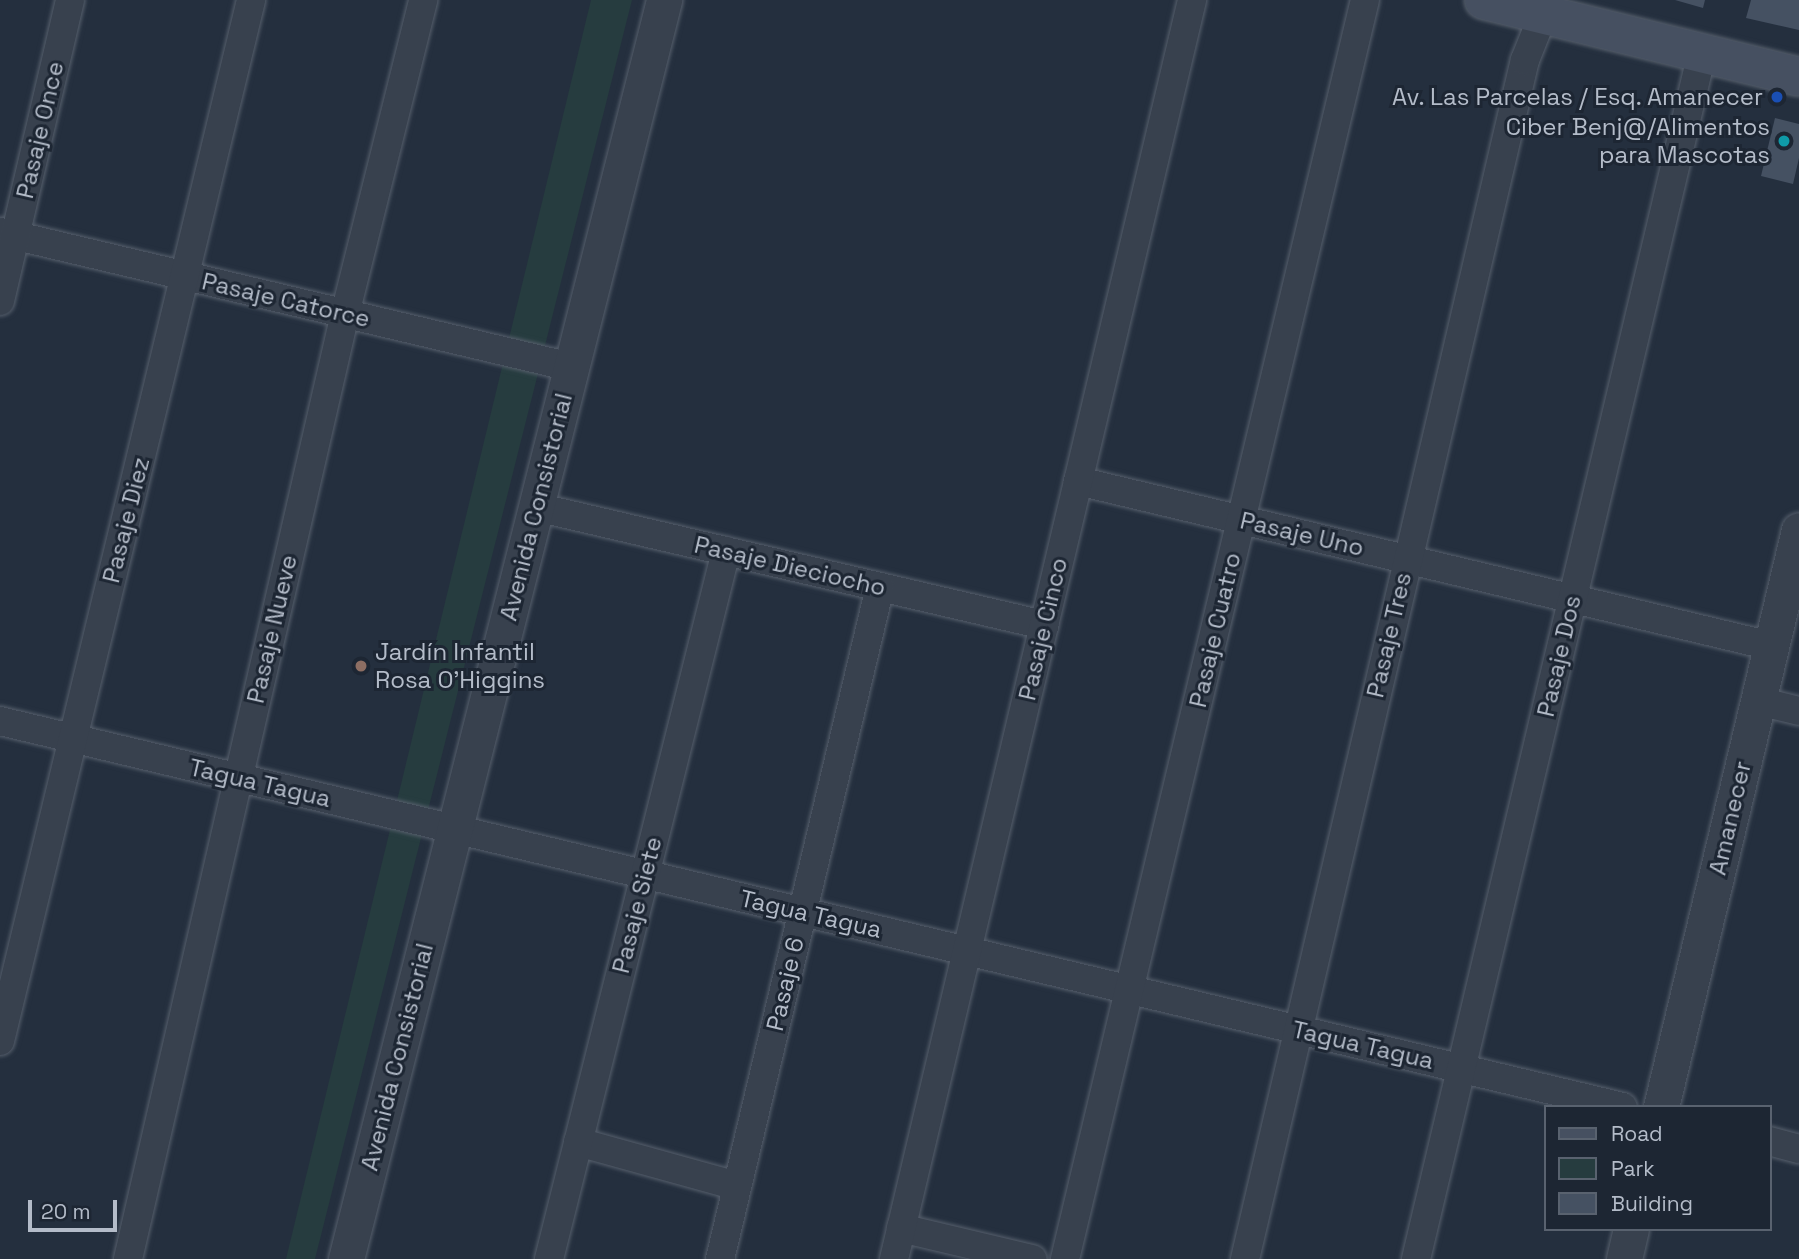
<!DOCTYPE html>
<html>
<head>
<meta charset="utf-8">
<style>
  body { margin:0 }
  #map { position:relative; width:1799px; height:1259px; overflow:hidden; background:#242f3e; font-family:"Space Grotesk",sans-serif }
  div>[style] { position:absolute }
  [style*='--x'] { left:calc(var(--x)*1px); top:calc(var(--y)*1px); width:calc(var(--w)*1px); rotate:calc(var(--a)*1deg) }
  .green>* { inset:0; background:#263c3f }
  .building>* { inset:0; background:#455162 }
  .roads { filter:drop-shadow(0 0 2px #565f6c) drop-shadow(0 0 2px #565f6c) }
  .minor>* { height:28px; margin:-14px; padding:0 14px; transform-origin:14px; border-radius:14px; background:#38414e }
  .tertiary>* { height:35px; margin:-17.5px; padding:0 17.5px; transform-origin:17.5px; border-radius:17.5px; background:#38414e }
  .secondary>* { height:38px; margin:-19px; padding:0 19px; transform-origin:19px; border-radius:19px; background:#465061 }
  .dots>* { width:19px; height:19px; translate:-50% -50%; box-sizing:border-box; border:4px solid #1d2633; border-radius:50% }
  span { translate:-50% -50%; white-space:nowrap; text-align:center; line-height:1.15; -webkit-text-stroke:6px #1d2633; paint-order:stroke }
  .poi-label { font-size:24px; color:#b4bcc9 }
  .right { translate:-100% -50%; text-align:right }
  .left { translate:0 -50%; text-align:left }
  .street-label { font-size:24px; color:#b4bcc9 }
  .legend { position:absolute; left:1544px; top:1105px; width:228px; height:126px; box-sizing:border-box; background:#1d2633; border:2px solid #59626f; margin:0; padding:9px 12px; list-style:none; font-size:21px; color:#b4bcc9 }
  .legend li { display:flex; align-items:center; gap:14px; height:35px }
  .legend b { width:35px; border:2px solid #59626f }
  .scale { position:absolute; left:28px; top:1200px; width:89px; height:32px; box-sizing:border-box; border:4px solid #b4bcc9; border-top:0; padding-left:9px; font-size:21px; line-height:24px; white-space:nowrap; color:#b4bcc9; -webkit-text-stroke:5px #1d2633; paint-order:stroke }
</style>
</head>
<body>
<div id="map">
  <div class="green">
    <i style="clip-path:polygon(591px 0,632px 0,315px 1259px,286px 1259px)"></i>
  </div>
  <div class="building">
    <i style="clip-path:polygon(1675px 0,1705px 0,1703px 8px)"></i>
    <i style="clip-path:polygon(1751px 0,1799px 0,1799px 30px,1746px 18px)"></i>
    <i style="clip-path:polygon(1775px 118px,1799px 124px,1799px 158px,1793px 184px,1761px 176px)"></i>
  </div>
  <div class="roads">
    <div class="minor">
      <i style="--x:0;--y:232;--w:587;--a:13.3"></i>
      <i style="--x:0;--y:301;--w:309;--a:-76.9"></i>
      <i style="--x:1078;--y:481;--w:712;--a:13.39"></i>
      <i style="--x:536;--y:507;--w:522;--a:13.08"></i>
      <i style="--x:1758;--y:701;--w:42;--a:13.7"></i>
      <i style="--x:0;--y:721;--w:1668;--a:13.38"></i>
      <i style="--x:0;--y:1041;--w:1071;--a:-76.44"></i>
      <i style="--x:1769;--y:1141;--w:31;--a:15"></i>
      <i style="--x:578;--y:1142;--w:165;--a:15.5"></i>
      <i style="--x:901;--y:1228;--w:135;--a:13.3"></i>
      <i style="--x:128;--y:1259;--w:970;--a:-77.07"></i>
      <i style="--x:345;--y:314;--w:324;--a:-76"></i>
      <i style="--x:549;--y:1259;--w:730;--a:-75.96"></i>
      <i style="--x:720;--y:1259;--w:691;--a:-76.61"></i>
      <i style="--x:894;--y:1259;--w:1294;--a:-76.68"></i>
      <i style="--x:1065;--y:1259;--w:1294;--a:-76.6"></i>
      <i style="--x:1245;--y:1259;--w:1231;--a:-76.86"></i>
      <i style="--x:1525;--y:60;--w:65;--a:-68.2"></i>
      <i style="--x:1416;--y:1259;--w:1239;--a:-76.66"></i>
    </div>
    <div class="tertiary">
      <i style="--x:1661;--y:1107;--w:593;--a:-76.55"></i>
      <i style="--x:346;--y:1259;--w:1299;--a:-75.82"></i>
      <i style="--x:1624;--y:1259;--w:31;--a:-77"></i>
    </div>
    <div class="secondary">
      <i style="--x:1484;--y:0;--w:324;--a:13.7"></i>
    </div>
  </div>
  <div class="dots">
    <i style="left:1777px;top:97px;background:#1a4fb4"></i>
    <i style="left:1784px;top:141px;background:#0f9aa8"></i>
    <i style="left:361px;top:666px;background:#8d6e63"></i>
  </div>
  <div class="poi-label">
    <span class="right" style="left:1763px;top:97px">Av. Las Parcelas / Esq. Amanecer</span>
    <span class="right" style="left:1770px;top:141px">Ciber Benj@/Alimentos<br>para Mascotas</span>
    <span class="left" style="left:375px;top:666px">Jardín Infantil<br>Rosa O'Higgins</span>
  </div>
  <div class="street-label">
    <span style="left:40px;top:130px;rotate:-77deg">Pasaje Once</span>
    <span style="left:286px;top:300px;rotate:13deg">Pasaje Catorce</span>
    <span style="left:536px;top:507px;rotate:-76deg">Avenida Consistorial</span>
    <span style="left:126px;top:520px;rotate:-76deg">Pasaje Diez</span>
    <span style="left:1302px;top:534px;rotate:13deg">Pasaje Uno</span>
    <span style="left:790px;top:566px;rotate:13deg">Pasaje Dieciocho</span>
    <span style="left:272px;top:629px;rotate:-77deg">Pasaje Nueve</span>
    <span style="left:1043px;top:629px;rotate:-77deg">Pasaje Cinco</span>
    <span style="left:1215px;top:630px;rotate:-77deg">Pasaje Cuatro</span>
    <span style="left:1389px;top:635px;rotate:-77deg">Pasaje Tres</span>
    <span style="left:1559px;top:656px;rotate:-77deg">Pasaje Dos</span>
    <span style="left:260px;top:783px;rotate:13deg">Tagua Tagua</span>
    <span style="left:1730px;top:818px;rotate:-77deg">Amanecer</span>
    <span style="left:637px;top:905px;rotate:-76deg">Pasaje Siete</span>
    <span style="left:811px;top:914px;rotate:13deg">Tagua Tagua</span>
    <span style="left:785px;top:984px;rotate:-77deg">Pasaje 6</span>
    <span style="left:1363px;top:1045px;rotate:13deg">Tagua Tagua</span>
    <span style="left:397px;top:1057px;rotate:-76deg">Avenida Consistorial</span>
  </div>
  <ul class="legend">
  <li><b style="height:9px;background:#465061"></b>Road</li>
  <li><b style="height:19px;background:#263c3f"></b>Park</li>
  <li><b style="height:19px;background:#455162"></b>Building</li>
  </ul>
  <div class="scale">20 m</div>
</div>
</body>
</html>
